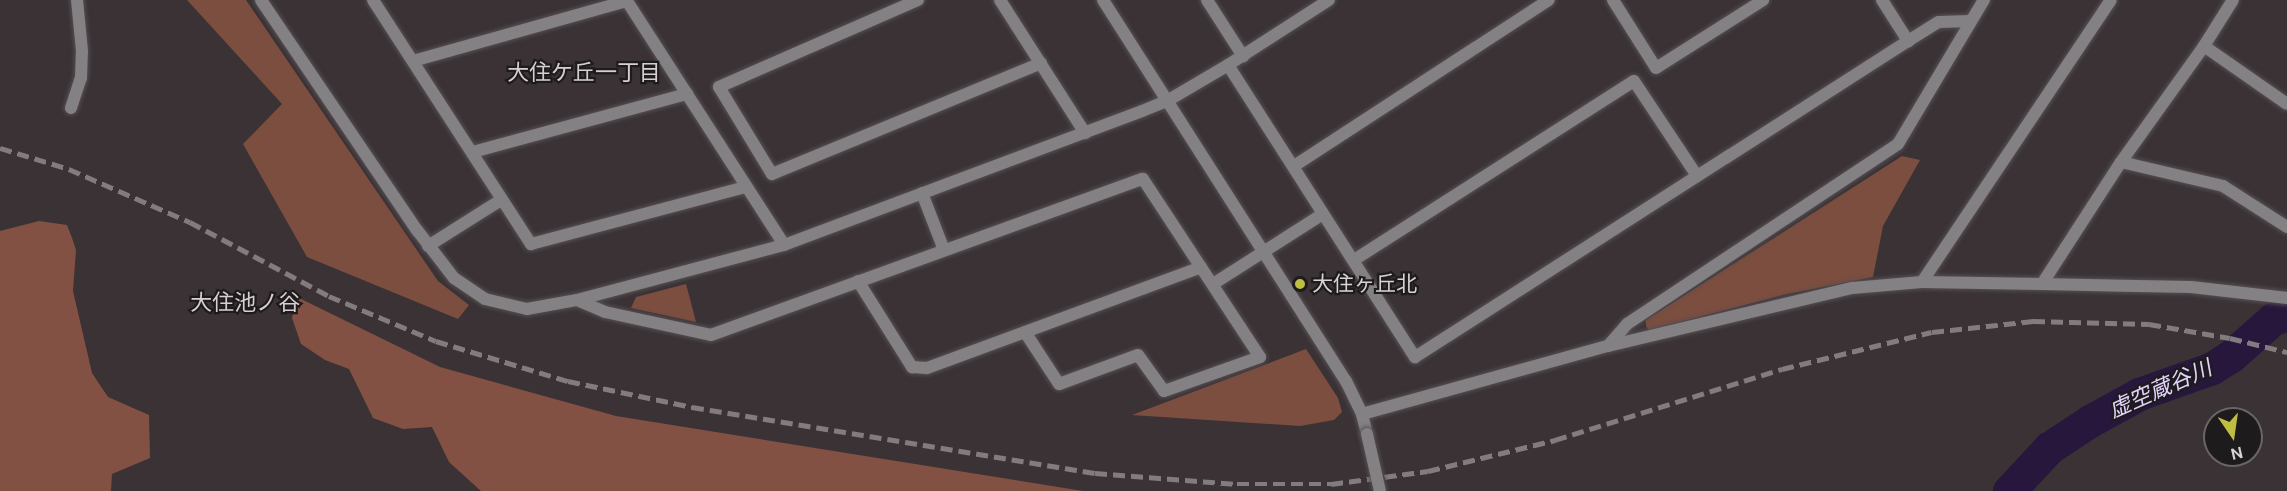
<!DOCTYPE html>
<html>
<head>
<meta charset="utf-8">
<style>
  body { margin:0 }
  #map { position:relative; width:2287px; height:491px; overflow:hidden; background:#3a3235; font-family:"DM Sans","Noto Sans JP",sans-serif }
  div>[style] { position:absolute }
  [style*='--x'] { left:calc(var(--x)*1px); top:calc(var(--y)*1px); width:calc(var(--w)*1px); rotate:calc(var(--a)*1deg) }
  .green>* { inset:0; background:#7c4e40 }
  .forest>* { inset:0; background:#835143 }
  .river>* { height:33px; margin:-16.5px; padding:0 16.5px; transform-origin:16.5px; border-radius:16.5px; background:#27173d }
  .roads { filter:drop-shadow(0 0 2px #564f52) drop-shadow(0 0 2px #564f52) }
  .minor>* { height:12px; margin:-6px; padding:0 6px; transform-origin:6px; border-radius:6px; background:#848184 }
  .tertiary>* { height:12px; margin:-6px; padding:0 6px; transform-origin:6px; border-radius:6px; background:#848184 }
  .rail>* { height:4.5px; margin-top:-2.25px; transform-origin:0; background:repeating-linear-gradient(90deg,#827c7e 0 12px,transparent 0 18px) }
  .bridges { filter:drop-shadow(0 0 2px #564f52) drop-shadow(0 0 2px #564f52) }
  .tertiary-bridge>* { height:12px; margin:-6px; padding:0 6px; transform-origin:6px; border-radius:6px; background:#848184 }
  .dots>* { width:16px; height:16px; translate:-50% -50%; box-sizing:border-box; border:3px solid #1e1b1d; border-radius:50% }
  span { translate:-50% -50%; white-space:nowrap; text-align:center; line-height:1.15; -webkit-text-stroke:4.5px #1e1b1d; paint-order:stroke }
  .poi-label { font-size:21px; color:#d7d3d5 }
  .left { translate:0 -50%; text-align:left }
  .neighbourhood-label { font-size:22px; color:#d7ced2 }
  .water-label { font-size:22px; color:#e2d2fd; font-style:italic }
  .north { position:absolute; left:2203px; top:407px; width:60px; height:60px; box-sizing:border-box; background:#1e1b1d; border:2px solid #686567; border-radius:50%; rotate:167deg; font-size:16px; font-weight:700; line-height:24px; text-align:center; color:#d7d3d5 }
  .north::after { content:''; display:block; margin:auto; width:21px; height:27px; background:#bfbe41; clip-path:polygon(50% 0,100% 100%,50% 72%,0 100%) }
</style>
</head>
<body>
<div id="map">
  <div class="green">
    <i style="clip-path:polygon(187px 0,246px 0,438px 281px,469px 305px,458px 319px,307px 257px,243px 144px,282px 104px)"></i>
    <i style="clip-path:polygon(1902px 156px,1920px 160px,1883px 226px,1873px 277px,1787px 294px,1649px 330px,1646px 326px,1646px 320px)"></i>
    <i style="clip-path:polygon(686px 284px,696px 322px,631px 308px,636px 297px)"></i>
    <i style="clip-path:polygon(1306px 349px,1338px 398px,1342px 412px,1334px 420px,1300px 426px,1132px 415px)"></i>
  </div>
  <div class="forest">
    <i style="clip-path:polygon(39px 221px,67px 225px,72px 238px,76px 250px,73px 291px,92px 373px,108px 397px,149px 415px,150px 458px,112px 474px,111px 491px,0 491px,0 231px)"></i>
    <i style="clip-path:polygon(297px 297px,440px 367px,616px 416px,1083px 491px,481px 491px,449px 462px,432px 427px,403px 429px,373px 418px,349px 369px,325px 360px,301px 344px,292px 318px)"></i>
  </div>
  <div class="river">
    <i style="--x:2009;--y:491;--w:59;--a:-47.1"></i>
    <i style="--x:2049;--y:448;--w:49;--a:-33.4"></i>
    <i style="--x:2090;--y:421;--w:56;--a:-28.9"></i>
    <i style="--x:2139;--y:394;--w:77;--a:-19.6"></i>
    <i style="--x:2212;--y:368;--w:22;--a:-32"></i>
    <i style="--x:2231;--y:356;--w:56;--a:-41.4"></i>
    <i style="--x:2273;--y:319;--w:15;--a:-16"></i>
  </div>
  <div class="roads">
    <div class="minor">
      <i style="--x:373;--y:0;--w:291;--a:57.1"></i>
      <i style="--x:531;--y:244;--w:221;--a:-14.9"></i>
      <i style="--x:918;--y:0;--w:217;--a:156.4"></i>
      <i style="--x:719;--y:87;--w:102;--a:58.7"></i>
      <i style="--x:772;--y:174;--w:291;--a:-22.4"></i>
      <i style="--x:1000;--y:0;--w:158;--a:57.4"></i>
      <i style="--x:1207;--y:0;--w:67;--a:57.3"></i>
      <i style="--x:1613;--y:0;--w:80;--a:57.7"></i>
      <i style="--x:1656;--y:68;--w:127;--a:-32.4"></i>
      <i style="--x:1882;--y:0;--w:49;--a:57.6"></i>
      <i style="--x:2204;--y:46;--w:101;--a:34.9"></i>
      <i style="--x:413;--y:61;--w:222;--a:-15.7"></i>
      <i style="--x:627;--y:1;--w:290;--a:57.2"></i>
      <i style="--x:1228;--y:65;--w:347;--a:57.4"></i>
      <i style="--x:1415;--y:357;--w:586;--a:-32.66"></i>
      <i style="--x:1908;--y:41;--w:36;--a:-32"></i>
      <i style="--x:1939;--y:22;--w:31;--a:-2"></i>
      <i style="--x:71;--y:108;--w:32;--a:-72"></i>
      <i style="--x:81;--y:78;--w:27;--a:-88"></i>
      <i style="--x:82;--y:51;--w:51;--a:-95.6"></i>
      <i style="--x:473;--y:152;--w:222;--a:-15.2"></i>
      <i style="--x:2121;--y:162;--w:105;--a:13.2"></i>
      <i style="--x:2223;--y:186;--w:76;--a:32.6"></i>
      <i style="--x:1294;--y:166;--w:304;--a:-33.1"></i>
      <i style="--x:922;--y:193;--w:61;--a:68.9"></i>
      <i style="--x:428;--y:246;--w:86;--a:-32.2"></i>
      <i style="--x:1354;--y:260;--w:332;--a:-32.6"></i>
      <i style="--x:1634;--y:81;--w:114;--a:56.4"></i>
      <i style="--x:858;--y:281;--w:102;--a:57.9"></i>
      <i style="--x:912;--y:367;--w:15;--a:4"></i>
      <i style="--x:927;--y:368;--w:292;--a:-20.2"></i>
      <i style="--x:1922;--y:282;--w:339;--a:-56.2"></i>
      <i style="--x:1213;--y:284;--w:130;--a:-32.5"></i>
      <i style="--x:2042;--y:284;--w:145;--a:-57.1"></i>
      <i style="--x:2121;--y:162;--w:143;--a:-54.4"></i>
      <i style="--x:2204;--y:46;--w:54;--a:-57.8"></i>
      <i style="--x:577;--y:300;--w:30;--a:23"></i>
      <i style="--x:605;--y:312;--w:108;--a:12.2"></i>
      <i style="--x:711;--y:335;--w:459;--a:-19.9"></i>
      <i style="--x:1143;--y:179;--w:213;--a:56.7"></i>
      <i style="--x:1260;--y:357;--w:102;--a:160.5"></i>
      <i style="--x:1164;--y:391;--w:44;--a:-125.8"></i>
      <i style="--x:1138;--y:355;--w:84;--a:159.8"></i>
      <i style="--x:1059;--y:384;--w:62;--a:-123.2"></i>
      <i style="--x:1608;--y:346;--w:29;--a:-49"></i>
      <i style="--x:1627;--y:324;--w:325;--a:-33.6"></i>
      <i style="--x:1898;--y:144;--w:168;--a:-59.2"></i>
      <i style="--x:1362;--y:414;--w:255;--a:-15.5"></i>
      <i style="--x:1608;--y:346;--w:251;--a:-13.4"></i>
      <i style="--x:1852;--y:288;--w:70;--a:-4.9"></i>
      <i style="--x:1922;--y:282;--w:120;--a:1"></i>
      <i style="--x:2042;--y:284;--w:149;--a:1.2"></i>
      <i style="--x:2191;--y:287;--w:97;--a:6.5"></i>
    </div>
    <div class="tertiary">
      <i style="--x:261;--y:0;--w:278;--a:55.9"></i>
      <i style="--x:417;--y:230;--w:61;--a:52.4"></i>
      <i style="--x:454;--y:278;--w:37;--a:34"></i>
      <i style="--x:485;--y:299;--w:43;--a:13.4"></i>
      <i style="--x:527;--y:309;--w:51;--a:-10.2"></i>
      <i style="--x:577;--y:300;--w:214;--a:-14.9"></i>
      <i style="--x:784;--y:245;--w:382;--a:-20.5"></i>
      <i style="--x:1142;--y:111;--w:27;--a:-22"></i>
      <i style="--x:1167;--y:101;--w:71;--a:-30.5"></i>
      <i style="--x:1228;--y:65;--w:120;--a:-32.8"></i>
      <i style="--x:1103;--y:0;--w:452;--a:57.5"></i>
      <i style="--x:1346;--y:381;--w:37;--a:64"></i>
      <i style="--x:1362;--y:414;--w:21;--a:76"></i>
    </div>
  </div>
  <div class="rail">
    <i style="--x:0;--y:148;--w:72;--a:16.9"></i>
    <i style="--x:69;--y:169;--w:132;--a:23.7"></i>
    <i style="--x:190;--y:222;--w:157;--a:28"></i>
    <i style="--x:329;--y:296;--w:116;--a:22.8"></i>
    <i style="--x:436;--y:341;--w:138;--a:16.9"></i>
    <i style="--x:568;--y:381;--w:127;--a:11.8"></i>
    <i style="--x:692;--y:407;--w:408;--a:9.3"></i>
    <i style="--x:1095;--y:473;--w:142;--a:4.4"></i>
    <i style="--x:1237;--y:484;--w:94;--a:0"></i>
    <i style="--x:1331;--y:484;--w:98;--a:-7.6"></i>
    <i style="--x:1428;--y:471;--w:131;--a:-13.7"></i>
    <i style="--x:1555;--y:440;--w:238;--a:-17.4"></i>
    <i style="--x:1782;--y:369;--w:154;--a:-13.9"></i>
    <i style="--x:1932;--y:332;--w:102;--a:-6.2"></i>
    <i style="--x:2033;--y:321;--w:116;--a:1.5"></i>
    <i style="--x:2149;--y:324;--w:82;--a:9.8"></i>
    <i style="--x:2230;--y:338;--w:59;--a:13.8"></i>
  </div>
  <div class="bridges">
    <div class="tertiary-bridge">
      <i style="--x:1367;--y:434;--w:58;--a:77.2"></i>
    </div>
  </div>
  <div class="dots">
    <i style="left:1300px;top:284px;background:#bfbe41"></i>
  </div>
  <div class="poi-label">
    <span class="left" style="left:1312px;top:284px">大住ヶ丘北</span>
  </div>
  <div class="neighbourhood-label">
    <span style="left:584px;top:73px">大住ケ丘一丁目</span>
    <span style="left:245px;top:303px">大住池ノ谷</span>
  </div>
  <div class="water-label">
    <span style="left:2160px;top:389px;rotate:-24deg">虚空蔵谷川</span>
  </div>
  <div class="north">N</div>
</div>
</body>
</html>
